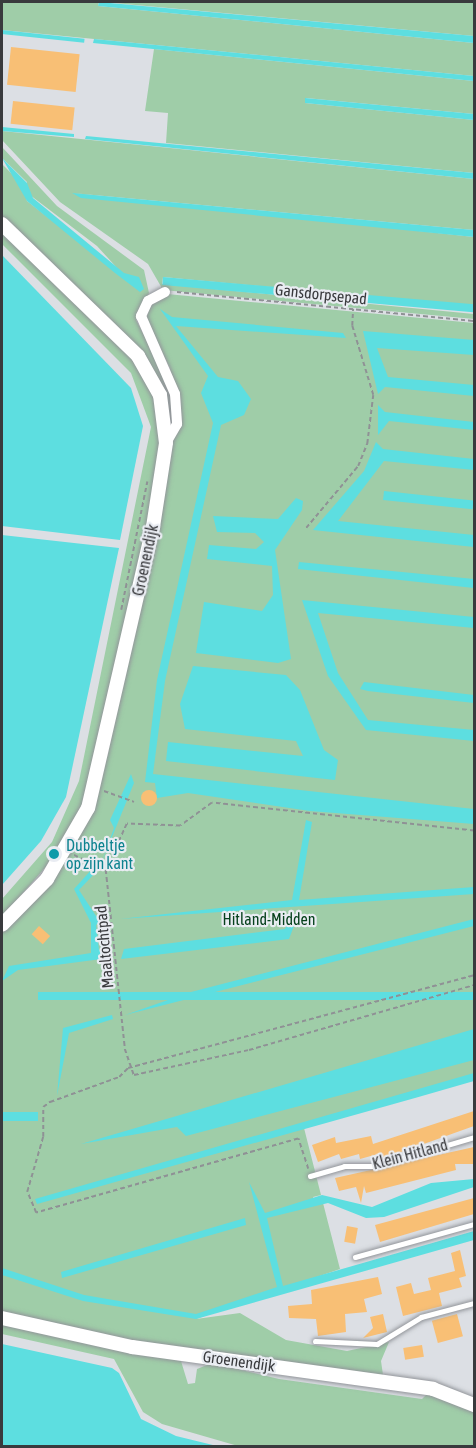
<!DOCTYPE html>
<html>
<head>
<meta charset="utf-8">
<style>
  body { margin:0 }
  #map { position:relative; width:476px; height:1448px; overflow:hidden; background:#dcdfe4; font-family:"Asap Condensed",sans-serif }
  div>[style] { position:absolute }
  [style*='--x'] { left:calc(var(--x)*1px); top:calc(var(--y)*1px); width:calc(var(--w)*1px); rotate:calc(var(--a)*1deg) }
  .green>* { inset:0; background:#9fcda8 }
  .water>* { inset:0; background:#5ddee0; transform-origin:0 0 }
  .building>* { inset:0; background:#f8bf75; transform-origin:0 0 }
  .round { border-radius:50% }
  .path>* { height:1.5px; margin-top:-0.75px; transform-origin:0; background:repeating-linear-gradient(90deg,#8f9195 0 4.5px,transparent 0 7.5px) }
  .roads { filter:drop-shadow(0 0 2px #92959a) drop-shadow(0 0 2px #92959a) }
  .lane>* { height:5px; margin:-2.5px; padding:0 2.5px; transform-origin:2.5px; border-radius:2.5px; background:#fff }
  .street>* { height:10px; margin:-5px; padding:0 5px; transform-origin:5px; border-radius:5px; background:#fff }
  .secondary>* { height:14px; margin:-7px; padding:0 7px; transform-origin:7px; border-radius:7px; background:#fff }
  .dots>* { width:16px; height:16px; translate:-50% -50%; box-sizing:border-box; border:3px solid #e9ecf2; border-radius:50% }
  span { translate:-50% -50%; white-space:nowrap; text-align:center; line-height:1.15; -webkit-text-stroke:4.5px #e9ecf2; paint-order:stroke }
  .street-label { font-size:16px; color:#393a3d }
  .culture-label { font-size:16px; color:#0d838f }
  .left { translate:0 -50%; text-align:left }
  .park-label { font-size:16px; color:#06411c }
  .frame { position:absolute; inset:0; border:3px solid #393a3d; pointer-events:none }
</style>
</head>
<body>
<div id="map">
  <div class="green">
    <i style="clip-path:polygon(2px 2px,99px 2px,98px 6px,474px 43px,474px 76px,2px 30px)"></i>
    <i style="clip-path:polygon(103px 2px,474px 2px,474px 36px)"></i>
    <i style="clip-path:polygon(154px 49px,474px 81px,474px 114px,306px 98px,305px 103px,474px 120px,474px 173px,166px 143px,168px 113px,145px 111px)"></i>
    <i style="clip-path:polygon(2px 131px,474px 179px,474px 230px,72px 193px,474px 237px,474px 306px,163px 277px,162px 284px,474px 314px,474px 319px,163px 290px,148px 264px,60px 202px,2px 140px)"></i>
    <i style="clip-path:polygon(2px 147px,57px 206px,144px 270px,149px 293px,136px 320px,172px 389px,170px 368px,146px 320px,151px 303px,167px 294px,474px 323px,474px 1077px,289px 1133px,304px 1128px,321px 1195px,313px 1197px,316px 1204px,323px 1203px,340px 1269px,196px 1319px,240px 1313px,286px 1340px,347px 1351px,389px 1342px,381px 1361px,383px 1375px,144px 1344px,2px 1313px,2px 930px,48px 884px,86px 823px,108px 754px,172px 432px,157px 382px,2px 218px,2px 164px,22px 184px,27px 201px,129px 281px,97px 246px,26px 192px,27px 182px,2px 158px)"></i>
    <i style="clip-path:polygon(2px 225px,129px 351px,155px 395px,162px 436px,158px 476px,91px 785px,63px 847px,2px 917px,2px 899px,52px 842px,79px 781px,151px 427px,131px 373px,2px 244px)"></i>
    <i style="clip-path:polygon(2px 1322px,181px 1361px,188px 1384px,195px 1383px,197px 1369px,212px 1363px,279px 1379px,422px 1399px,429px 1392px,474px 1409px,474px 1446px,238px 1446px,162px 1424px,143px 1412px,114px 1359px,2px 1334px)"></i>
  </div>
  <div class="water">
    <i style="clip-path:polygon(99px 2px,474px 36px,474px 43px,98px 6px)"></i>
    <i style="left:2px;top:30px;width:83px;height:4px;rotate:6deg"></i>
    <i style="clip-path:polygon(94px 39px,474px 76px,474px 81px,93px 43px)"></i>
    <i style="clip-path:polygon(305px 98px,474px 114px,474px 120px,305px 103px)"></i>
    <i style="clip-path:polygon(2px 127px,74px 134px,74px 137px,2px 131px)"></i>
    <i style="clip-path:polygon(86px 136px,474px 173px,474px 179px,85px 139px)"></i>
    <i style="clip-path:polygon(2px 158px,27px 183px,33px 198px,124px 273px,139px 277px,144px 289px,140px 292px,115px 273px,27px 201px)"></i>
    <i style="clip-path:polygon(72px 193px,474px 230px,474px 237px,81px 198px)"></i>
    <i style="clip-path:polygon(2px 255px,131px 388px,143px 426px,120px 540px,2px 526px)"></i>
    <i style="left:163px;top:277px;width:312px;height:8px;rotate:5deg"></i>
    <i style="clip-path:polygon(160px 309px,172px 317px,343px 333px,346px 338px,176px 326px,218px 377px,238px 381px,251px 399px,244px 415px,221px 425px,165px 681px,153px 774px,474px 809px,474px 824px,310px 811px,188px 793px,157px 798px,155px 783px,145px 782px,157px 680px,213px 423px,201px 393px,208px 376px)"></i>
    <i style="clip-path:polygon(363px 331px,474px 340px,474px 355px,377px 348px,388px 377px,474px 385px,474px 396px,385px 387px,378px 394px)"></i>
    <i style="clip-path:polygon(378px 405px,385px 412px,474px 422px,474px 430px,389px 421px,378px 435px)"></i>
    <i style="clip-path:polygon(376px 442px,383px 449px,474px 459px,474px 470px,384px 461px,338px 521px,474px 535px,474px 547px,313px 530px,364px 471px)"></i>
    <i style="left:384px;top:491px;width:90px;height:9px;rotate:6deg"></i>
    <i style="clip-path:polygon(296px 498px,303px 501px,302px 510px,275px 550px,291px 659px,278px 663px,196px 653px,204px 602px,262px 611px,273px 595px,272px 566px,207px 559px,209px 545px,256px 549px,264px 542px,255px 533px,217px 532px,213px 516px,278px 519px)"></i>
    <i style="clip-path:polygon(2px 535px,119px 548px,66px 797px,41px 841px,2px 885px)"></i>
    <i style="clip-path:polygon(299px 562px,474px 579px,474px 588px,298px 569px)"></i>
    <i style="clip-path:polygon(302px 600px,474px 617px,474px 628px,318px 613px,338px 673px,368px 720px,474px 730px,474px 741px,366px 730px,328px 676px)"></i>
    <i style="clip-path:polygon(193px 666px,286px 675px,300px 690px,324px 750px,338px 760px,335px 780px,166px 761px,168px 742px,303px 756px,296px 741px,185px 729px,180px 704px)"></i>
    <i style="clip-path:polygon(364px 682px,474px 695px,474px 703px,368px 691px,360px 689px)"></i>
    <i style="clip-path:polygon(131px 774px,134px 783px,101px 864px,114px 828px,110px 820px)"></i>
    <i style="clip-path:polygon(306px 820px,312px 822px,299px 900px,474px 887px,474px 894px,120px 919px,292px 900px)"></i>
    <i style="clip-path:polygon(92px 869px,96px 872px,79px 890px,96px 916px,107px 917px,96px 925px,99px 950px,108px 951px,109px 958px,18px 970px,2px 981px,9px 966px,91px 953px,91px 923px,74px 889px)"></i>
    <i style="clip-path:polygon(291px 918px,297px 918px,289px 939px,121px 959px,124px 949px,285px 929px)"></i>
    <i style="clip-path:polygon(474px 919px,474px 926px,125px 1015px,191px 992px)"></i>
    <i style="left:474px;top:992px;width:8px;height:436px;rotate:90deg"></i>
    <i style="clip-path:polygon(112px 1015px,113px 1019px,69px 1033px,57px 1096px,63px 1028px)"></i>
    <i style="clip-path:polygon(474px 1029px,474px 1060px,186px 1136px,177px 1127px,81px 1144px)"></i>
    <i style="clip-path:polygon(474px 1073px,474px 1081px,415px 1098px,37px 1204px,35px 1199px)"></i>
    <i style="left:38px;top:1112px;width:9px;height:38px;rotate:90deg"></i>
    <i style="clip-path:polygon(474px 1179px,474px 1187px,384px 1217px,366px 1218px,328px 1203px,267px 1218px,283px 1286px,474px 1231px,474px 1240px,196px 1319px,83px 1301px,2px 1275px,2px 1268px,84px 1295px,196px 1314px,277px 1287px,249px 1182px,265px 1213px,322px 1195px,372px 1207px,431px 1183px)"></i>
    <i style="clip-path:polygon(245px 1218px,246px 1225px,62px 1278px,61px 1272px)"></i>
    <i style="clip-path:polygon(2px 1344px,112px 1368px,119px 1373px,141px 1419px,176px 1436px,217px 1446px,2px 1446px)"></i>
  </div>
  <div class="building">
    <i style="left:11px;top:47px;width:69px;height:38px;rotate:6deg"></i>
    <i style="left:13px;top:101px;width:62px;height:23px;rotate:6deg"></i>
    <i class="round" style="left:141px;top:790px;width:16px;height:16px"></i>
    <i style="left:39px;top:926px;width:15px;height:11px;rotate:42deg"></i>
    <i style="clip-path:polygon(474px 1111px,474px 1126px,379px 1160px,378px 1154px,360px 1159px,359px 1154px,341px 1159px,339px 1154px,318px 1162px,312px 1145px,335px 1137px,336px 1143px,371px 1136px,373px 1144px)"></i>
    <i style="clip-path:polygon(474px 1147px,474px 1164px,455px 1164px,456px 1170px,366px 1193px,364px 1186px,361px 1203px,356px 1187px,339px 1191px,335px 1178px)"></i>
    <i style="clip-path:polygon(474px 1198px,474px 1214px,380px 1242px,375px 1225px)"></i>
    <i style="left:347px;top:1226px;width:11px;height:16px;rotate:10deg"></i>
    <i style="clip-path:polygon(460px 1250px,466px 1276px,459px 1278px,462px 1287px,439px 1293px,442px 1306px,403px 1316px,396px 1287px,411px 1283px,414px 1294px,431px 1290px,428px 1278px,455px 1271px,451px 1253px)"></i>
    <i style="clip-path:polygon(378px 1277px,382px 1294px,364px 1299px,367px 1312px,345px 1314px,346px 1332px,318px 1336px,316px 1319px,289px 1318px,288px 1306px,312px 1304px,311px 1290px)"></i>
    <i style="clip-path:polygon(383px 1314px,387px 1332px,363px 1338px,373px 1328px,370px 1317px)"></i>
    <i style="left:457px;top:1314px;width:23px;height:26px;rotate:75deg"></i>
    <i style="left:422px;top:1345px;width:12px;height:19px;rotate:81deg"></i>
  </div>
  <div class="path">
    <i style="--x:177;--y:292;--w:298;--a:5.6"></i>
    <i style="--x:306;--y:528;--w:81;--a:-50"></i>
    <i style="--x:358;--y:466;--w:24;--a:-68"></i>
    <i style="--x:367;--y:444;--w:49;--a:-83"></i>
    <i style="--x:373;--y:395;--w:72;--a:-106.9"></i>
    <i style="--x:352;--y:326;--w:17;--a:-87"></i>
    <i style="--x:121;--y:610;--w:131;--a:-78.5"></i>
    <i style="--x:104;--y:791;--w:32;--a:20"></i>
    <i style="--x:474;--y:831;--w:263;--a:-173.9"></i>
    <i style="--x:212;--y:803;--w:39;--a:144"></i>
    <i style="--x:180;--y:826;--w:53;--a:-177.8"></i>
    <i style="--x:127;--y:824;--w:51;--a:114.5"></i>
    <i style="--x:106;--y:870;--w:180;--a:83.9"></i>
    <i style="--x:125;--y:1049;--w:28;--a:71"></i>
    <i style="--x:134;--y:1075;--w:118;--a:-12.3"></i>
    <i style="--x:249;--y:1050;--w:234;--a:-16.1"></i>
    <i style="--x:74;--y:855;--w:34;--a:26"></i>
    <i style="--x:308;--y:1169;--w:32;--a:-108"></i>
    <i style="--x:298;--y:1139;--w:272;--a:164.2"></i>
    <i style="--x:36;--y:1213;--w:23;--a:-113"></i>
    <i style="--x:27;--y:1192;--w:57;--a:-73.8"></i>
    <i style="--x:43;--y:1137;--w:30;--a:-90"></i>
    <i style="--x:43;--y:1107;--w:9;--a:-36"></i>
    <i style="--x:50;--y:1102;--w:73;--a:-19.9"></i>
    <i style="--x:119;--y:1077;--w:13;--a:-45"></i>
    <i style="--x:128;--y:1068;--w:358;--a:-15"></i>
  </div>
  <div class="roads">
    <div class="lane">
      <i style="--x:310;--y:1176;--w:35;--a:-16"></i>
      <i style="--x:344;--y:1166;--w:32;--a:0"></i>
      <i style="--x:376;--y:1166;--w:102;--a:-16.5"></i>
      <i style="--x:355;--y:1257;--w:123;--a:-15.5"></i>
      <i style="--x:315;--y:1341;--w:62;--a:2.8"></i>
      <i style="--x:377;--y:1344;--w:52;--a:-31.5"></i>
      <i style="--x:421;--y:1317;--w:55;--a:-14.8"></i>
    </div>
    <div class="street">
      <i style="--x:165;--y:292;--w:19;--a:152"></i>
      <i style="--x:148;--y:301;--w:17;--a:115"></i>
      <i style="--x:141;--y:316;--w:85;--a:66.4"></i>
      <i style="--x:175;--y:394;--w:30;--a:86"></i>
      <i style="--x:177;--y:424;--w:22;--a:120"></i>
    </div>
    <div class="secondary">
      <i style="--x:2;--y:224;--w:190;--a:44.1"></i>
      <i style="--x:138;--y:356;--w:45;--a:60.6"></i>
      <i style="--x:160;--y:395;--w:48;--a:82.9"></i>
      <i style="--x:166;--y:443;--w:85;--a:98.8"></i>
      <i style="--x:153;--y:527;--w:288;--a:103"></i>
      <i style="--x:88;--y:808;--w:82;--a:120"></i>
      <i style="--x:47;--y:879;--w:64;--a:134.4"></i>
      <i style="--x:2;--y:1318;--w:133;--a:12.6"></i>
      <i style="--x:132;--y:1347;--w:304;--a:7.9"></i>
      <i style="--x:433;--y:1389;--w:44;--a:21.3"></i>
    </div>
  </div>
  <div class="dots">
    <i style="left:54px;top:854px;background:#0f9aa8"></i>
  </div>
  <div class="street-label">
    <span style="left:321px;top:294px;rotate:6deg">Gansdorpsepad</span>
    <span style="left:145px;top:560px;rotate:-78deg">Groenendijk</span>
    <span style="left:104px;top:947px;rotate:-95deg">Maaltochtpad</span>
    <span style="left:410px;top:1154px;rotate:-15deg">Klein Hitland</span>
    <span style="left:239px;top:1361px;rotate:8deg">Groenendijk</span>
  </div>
  <div class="culture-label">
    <span class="left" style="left:66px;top:854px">Dubbeltje<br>op zijn kant</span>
  </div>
  <div class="park-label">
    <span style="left:269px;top:919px">Hitland-Midden</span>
  </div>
  <div class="frame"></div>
</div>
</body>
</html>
